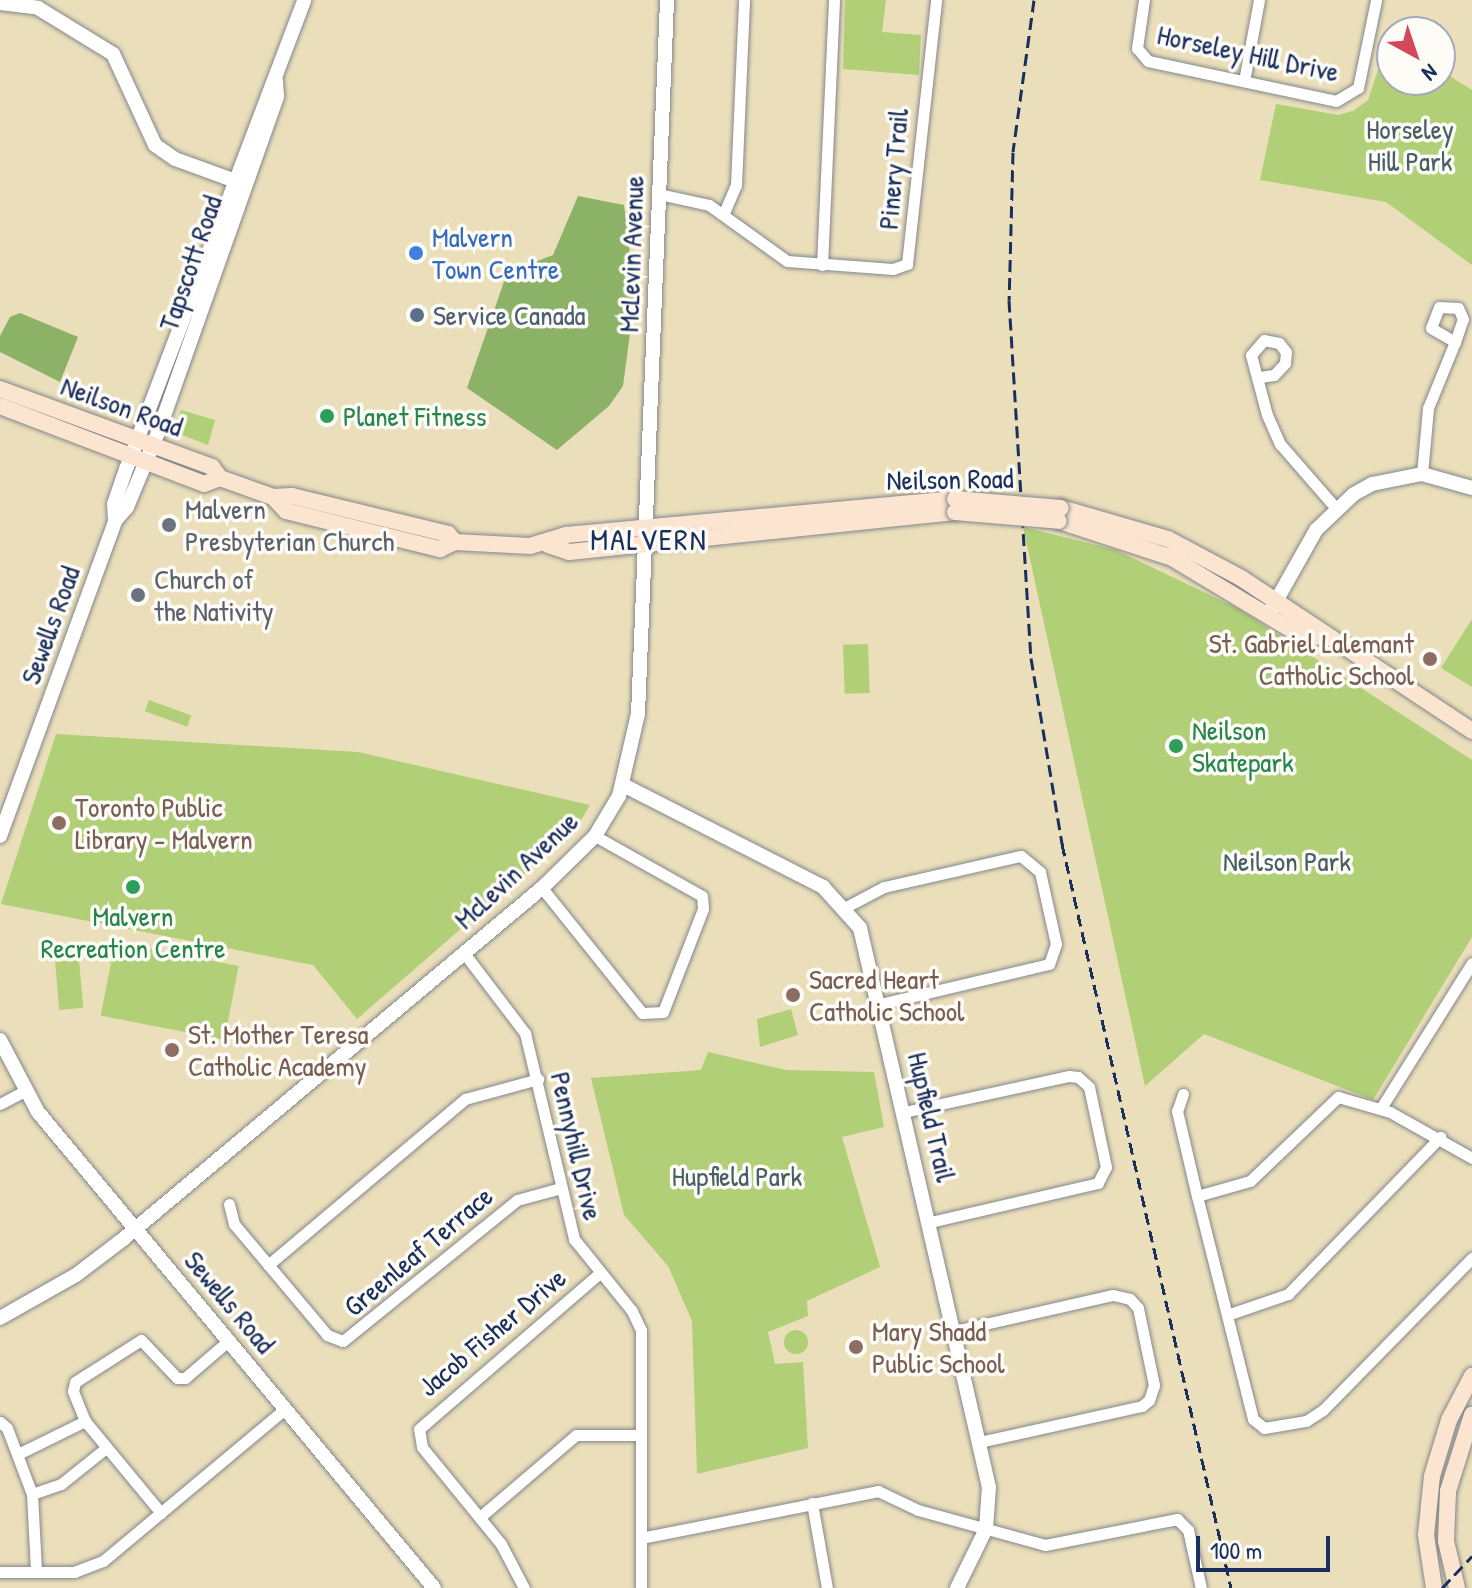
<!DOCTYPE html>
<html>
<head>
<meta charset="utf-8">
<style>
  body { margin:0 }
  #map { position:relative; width:1472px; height:1588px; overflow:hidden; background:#ebdfbb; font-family:"Patrick Hand",sans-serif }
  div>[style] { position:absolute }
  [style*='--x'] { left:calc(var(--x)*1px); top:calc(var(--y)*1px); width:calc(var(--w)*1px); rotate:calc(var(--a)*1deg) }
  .green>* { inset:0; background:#b0cf76; transform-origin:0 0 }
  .round { border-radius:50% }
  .forest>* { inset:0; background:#8cb267 }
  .roads { filter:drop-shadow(0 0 2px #83878c) drop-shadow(0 0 2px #83878c) }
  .minor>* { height:11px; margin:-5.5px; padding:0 5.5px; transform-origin:5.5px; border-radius:5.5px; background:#fff }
  .tertiary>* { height:14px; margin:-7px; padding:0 7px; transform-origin:7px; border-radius:7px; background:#fff }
  .secondary>* { height:16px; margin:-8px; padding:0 8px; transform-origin:8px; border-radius:8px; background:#fce5d0 }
  .rail>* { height:3px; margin-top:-1.5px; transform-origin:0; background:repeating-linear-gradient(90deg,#1b2f5e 0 12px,transparent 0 18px) }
  .bridges { filter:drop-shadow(0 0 2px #83878c) drop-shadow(0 0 2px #83878c) }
  .secondary-bridge>* { height:16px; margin:-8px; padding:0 8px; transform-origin:8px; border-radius:8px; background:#fce5d0 }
  .dots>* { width:22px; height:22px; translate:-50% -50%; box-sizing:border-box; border:4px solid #fdfcf7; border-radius:50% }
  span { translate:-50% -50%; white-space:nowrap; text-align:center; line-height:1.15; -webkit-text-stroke:7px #fdfcf7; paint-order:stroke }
  .street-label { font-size:28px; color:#1b2f5e }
  .park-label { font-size:28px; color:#485f65 }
  .shop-label { font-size:28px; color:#366cbe }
  .left { translate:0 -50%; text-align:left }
  .service-label { font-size:28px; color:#4e5e75 }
  .leisure-label { font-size:28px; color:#27864d }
  .worship-label { font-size:28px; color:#5b616d }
  .education-label { font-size:28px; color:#785e54 }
  .right { translate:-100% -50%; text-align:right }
  .neighbourhood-label { font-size:30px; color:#1b2f5e; letter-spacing:2px }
  .north { position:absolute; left:1376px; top:16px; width:80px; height:80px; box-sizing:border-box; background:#fdfcf7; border:2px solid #a3aaba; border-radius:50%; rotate:140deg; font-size:22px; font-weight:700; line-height:32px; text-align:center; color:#1b2f5e }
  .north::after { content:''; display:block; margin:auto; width:28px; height:36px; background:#d1495b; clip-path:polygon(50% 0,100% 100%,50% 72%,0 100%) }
  .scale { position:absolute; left:1196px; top:1536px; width:134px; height:36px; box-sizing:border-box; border:4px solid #1b2f5e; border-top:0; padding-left:10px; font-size:24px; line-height:28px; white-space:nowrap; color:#1b2f5e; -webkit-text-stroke:6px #fdfcf7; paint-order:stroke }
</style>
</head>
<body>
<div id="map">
  <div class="green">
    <i style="clip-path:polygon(845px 0,886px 0,882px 32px,921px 35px,919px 75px,843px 69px)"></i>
    <i style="clip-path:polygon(1379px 67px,1392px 70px,1392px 80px,1440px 80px,1440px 70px,1472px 90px,1472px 265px,1386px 202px,1260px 180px,1276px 104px,1338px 115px,1353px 111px,1368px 100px)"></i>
    <i style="clip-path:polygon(181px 410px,215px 420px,208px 445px,172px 431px)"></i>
    <i style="clip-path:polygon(1023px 527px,1116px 550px,1239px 609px,1472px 760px,1472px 937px,1373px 1100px,1204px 1034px,1145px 1086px)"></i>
    <i style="clip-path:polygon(1472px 619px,1472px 687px,1441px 668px)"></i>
    <i style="left:868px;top:644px;width:49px;height:25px;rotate:88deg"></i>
    <i style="left:149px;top:700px;width:45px;height:12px;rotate:20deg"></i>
    <i style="clip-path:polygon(56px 734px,358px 752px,590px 805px,575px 830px,357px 1019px,313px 965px,1px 904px)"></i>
    <i style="left:115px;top:942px;width:126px;height:75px;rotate:11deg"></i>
    <i style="left:79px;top:960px;width:48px;height:24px;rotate:85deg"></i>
    <i style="clip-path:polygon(791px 1009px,798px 1035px,760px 1047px,757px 1019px)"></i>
    <i style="clip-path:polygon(708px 1052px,786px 1070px,874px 1072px,884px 1127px,842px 1137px,880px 1267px,807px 1301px,808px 1316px,768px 1332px,775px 1364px,803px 1362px,808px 1448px,697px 1474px,692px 1321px,668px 1266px,624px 1215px,591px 1078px,701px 1070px)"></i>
    <i class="round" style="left:784px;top:1330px;width:24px;height:24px"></i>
  </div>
  <div class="forest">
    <i style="clip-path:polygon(578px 196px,624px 205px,635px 296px,623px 386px,609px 406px,557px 450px,467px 388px,507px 273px,553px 255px)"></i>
    <i style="clip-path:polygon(20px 313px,78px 337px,60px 382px,0 352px,0 336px,10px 317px)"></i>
  </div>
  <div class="roads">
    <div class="minor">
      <i style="--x:1144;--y:0;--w:49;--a:98.3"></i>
      <i style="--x:1137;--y:48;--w:17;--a:50"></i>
      <i style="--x:1148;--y:61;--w:192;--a:12"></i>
      <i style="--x:1336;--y:101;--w:26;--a:-31"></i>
      <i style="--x:1358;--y:88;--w:90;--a:-78.4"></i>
      <i style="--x:1244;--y:81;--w:82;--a:-79.5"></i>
      <i style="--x:659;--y:194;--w:51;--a:12.4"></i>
      <i style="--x:709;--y:205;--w:96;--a:35.7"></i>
      <i style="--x:787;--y:261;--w:106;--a:4.3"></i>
      <i style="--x:893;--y:269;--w:15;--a:-20"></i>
      <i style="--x:907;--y:264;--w:266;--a:-83.7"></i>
      <i style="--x:724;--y:213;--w:30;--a:-67"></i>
      <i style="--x:736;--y:185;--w:185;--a:-87.5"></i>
      <i style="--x:822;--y:265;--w:265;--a:-87.4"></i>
      <i style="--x:1260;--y:377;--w:14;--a:-8"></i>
      <i style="--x:1274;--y:375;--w:16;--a:-47"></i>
      <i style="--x:1285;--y:363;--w:11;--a:-85"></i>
      <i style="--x:1286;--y:352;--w:11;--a:-128"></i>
      <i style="--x:1279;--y:343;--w:15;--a:-169"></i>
      <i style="--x:1264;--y:340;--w:20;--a:131"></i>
      <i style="--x:1251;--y:355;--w:62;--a:75.1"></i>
      <i style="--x:1267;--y:415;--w:32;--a:66"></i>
      <i style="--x:1280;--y:444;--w:84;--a:48.9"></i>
      <i style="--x:1422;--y:474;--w:66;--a:-84.8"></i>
      <i style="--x:1428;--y:408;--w:71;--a:-67.8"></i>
      <i style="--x:1455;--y:342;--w:24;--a:-71"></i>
      <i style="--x:1463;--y:319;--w:12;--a:-114"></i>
      <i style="--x:1458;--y:308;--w:19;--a:-177"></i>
      <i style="--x:1439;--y:307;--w:22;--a:111"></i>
      <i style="--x:1431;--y:328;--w:28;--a:30"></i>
      <i style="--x:542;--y:888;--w:160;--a:51.3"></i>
      <i style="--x:642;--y:1013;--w:21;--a:-3"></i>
      <i style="--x:663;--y:1012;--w:110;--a:-68.8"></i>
      <i style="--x:703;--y:909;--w:13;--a:-94"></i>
      <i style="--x:702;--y:896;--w:123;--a:-150.7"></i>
      <i style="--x:846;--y:907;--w:43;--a:-27.8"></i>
      <i style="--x:884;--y:887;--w:140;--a:-12.8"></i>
      <i style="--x:1021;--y:856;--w:25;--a:40"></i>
      <i style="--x:1040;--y:872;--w:74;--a:77.5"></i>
      <i style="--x:1056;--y:944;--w:21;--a:109"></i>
      <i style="--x:1049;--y:964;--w:174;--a:166.7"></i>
      <i style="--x:464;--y:953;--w:101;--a:52.7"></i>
      <i style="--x:525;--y:1033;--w:212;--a:76.6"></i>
      <i style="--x:574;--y:1239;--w:92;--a:51.1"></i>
      <i style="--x:632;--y:1311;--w:21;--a:65"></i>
      <i style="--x:641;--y:1330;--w:258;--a:90"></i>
      <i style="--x:1183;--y:1094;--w:18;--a:109"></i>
      <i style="--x:1177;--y:1111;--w:87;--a:76.8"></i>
      <i style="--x:1197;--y:1196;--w:230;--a:75.9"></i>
      <i style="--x:1253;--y:1419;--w:14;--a:39"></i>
      <i style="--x:1264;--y:1428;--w:43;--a:-9.5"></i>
      <i style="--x:1306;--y:1421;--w:20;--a:-33"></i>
      <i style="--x:1323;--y:1410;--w:213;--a:-45.6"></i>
      <i style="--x:0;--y:1104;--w:27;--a:-28"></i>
      <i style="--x:1381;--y:1108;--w:171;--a:-57.9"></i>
      <i style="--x:904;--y:1112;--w:169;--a:-12.3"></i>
      <i style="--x:1069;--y:1076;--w:9;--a:6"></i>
      <i style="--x:1078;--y:1077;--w:15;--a:42"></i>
      <i style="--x:1089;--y:1087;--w:82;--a:78"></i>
      <i style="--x:1106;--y:1167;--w:18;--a:117"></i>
      <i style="--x:1098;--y:1183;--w:172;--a:166.9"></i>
      <i style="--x:1197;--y:1196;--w:55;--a:-15.8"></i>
      <i style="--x:1250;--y:1181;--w:122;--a:-43.7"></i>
      <i style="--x:1338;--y:1097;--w:54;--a:16.1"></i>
      <i style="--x:1390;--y:1112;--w:94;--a:29.3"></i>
      <i style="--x:229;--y:1204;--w:21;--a:76"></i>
      <i style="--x:234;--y:1224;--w:145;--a:50"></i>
      <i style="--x:327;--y:1335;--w:17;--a:21"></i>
      <i style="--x:343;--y:1341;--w:224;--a:-39"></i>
      <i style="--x:517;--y:1200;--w:46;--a:-15.3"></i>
      <i style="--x:268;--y:1265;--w:258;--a:-40.1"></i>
      <i style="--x:465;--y:1099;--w:76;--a:-15.3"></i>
      <i style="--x:1227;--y:1315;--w:65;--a:-19"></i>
      <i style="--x:1288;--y:1294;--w:219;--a:-45.9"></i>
      <i style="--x:954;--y:1331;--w:163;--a:-12.8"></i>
      <i style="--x:1113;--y:1295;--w:17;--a:13"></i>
      <i style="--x:1130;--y:1299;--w:12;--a:48"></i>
      <i style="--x:1138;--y:1308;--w:79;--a:78.3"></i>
      <i style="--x:1154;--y:1385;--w:16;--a:108"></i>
      <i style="--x:1149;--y:1400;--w:9;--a:139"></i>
      <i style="--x:1142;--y:1406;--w:166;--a:167.5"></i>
      <i style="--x:0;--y:1422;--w:9;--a:41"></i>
      <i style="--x:7;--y:1428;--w:71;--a:69.3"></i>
      <i style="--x:32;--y:1494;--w:77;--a:87"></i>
      <i style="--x:18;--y:1454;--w:75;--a:-26.2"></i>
      <i style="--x:32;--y:1494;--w:31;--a:-19"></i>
      <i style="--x:61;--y:1484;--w:58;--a:-38.7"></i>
      <i style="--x:812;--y:1503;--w:86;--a:80"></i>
      <i style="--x:161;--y:1513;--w:119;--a:-129.6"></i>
      <i style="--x:85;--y:1421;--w:32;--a:-112"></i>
      <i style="--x:73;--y:1391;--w:9;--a:-77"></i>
      <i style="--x:75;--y:1382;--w:78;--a:-32.5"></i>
      <i style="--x:141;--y:1340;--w:52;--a:46.5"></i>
      <i style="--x:177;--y:1378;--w:8;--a:0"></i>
      <i style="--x:185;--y:1378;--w:57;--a:-40.7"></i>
      <i style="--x:480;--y:1517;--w:126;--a:-40.5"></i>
      <i style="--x:576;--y:1435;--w:63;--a:0"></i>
      <i style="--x:641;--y:1538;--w:242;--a:-11.2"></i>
      <i style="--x:878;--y:1491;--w:44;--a:25.4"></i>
      <i style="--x:918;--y:1510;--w:132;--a:15.4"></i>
      <i style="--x:1045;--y:1545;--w:135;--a:-11.1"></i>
      <i style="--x:1177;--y:1519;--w:16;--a:45"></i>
      <i style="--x:1188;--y:1530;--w:59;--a:77.4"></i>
      <i style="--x:0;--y:1572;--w:74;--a:0"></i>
      <i style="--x:74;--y:1572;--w:31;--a:-21"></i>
      <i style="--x:103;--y:1561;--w:237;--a:-39.9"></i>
      <i style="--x:524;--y:1588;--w:50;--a:-117.6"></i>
      <i style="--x:501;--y:1544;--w:125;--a:-129.2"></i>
      <i style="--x:422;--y:1447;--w:18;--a:-99"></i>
      <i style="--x:419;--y:1429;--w:239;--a:-40.8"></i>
    </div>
    <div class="tertiary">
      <i style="--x:0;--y:3;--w:38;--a:7"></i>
      <i style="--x:38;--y:8;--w:88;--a:31.5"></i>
      <i style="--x:113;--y:54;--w:100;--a:65.2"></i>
      <i style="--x:155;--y:145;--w:24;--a:35"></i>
      <i style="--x:175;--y:159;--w:70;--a:20"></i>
      <i style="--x:115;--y:521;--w:17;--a:-93"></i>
      <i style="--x:114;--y:504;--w:39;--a:-71"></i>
      <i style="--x:127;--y:467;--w:499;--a:-69.2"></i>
      <i style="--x:1271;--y:610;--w:92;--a:-60.6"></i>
      <i style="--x:1316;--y:530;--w:52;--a:-43.5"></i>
      <i style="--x:1354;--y:494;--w:21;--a:-29"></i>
      <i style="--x:1372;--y:484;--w:51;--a:-11.3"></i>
      <i style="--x:1422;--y:474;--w:52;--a:15.6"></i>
      <i style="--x:623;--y:785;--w:225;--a:27"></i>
      <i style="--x:823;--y:887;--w:55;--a:47.9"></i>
      <i style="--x:860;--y:928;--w:574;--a:77.01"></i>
      <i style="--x:989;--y:1487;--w:42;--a:94.1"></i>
      <i style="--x:986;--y:1529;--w:66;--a:116.2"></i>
      <i style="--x:0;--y:836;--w:335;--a:-69.9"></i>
      <i style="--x:115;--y:521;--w:18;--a:-49"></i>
      <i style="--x:127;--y:507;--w:83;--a:-67.4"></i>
      <i style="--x:159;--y:430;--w:354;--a:-70.5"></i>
      <i style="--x:277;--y:96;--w:16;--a:-94"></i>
      <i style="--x:0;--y:1040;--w:81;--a:62.2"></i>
      <i style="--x:38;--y:1112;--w:619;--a:50.24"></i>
      <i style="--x:0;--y:1318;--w:87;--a:-29.5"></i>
      <i style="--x:76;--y:1275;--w:58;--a:-37.3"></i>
      <i style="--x:122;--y:1240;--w:548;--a:-39.97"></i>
      <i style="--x:542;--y:888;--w:74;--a:-44.5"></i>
      <i style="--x:595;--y:836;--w:47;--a:-59"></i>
      <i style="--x:619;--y:796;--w:84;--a:-77"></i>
      <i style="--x:638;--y:714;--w:715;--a:-87.67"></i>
    </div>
    <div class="secondary">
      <i style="--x:0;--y:389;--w:226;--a:20.2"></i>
      <i style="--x:212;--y:467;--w:14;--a:54"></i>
      <i style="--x:220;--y:478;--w:56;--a:19.7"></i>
      <i style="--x:273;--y:497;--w:19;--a:-3"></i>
      <i style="--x:292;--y:496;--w:161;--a:13.7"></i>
      <i style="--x:448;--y:534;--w:11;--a:49"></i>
      <i style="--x:0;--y:406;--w:218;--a:20.9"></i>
      <i style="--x:204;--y:484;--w:17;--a:-21"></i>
      <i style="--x:273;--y:497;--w:19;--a:47"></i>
      <i style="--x:286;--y:511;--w:159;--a:13.9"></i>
      <i style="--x:440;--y:549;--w:17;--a:-25"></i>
      <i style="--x:455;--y:542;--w:75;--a:3.1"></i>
      <i style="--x:530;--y:546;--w:38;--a:-17"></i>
      <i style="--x:566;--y:535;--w:391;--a:-5.3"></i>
      <i style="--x:1061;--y:508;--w:111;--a:16.2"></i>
      <i style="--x:1168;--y:539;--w:83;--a:28.1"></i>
      <i style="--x:1241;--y:578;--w:277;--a:33.5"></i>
      <i style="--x:1059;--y:521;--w:119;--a:18.1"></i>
      <i style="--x:1172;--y:558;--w:157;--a:31"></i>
      <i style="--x:1307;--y:639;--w:16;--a:-14"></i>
      <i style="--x:548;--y:545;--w:22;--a:18"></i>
      <i style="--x:569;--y:552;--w:388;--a:-5.9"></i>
      <i style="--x:1434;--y:1588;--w:54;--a:-98.6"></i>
      <i style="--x:1426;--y:1535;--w:59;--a:-84.2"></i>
      <i style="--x:1432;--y:1476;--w:59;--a:-73.1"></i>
      <i style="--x:1449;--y:1420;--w:50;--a:-62.4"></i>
      <i style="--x:1457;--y:1588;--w:48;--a:-103.2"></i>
      <i style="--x:1446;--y:1541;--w:50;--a:-87.7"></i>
      <i style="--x:1448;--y:1491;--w:80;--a:-72.5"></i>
    </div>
  </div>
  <div class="rail">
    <i style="--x:1034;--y:0;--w:153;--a:97.9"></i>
    <i style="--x:1013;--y:152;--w:148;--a:91.5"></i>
    <i style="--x:1009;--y:300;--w:359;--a:86.5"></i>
    <i style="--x:1031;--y:658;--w:189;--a:80.5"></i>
    <i style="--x:1062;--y:844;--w:763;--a:77.2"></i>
    <i style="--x:1442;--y:1588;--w:44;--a:-46.8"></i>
  </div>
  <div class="bridges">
    <div class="secondary-bridge">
      <i style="--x:955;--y:499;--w:106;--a:4.9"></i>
      <i style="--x:955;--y:512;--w:104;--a:4.9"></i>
    </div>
  </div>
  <div class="dots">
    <i style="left:416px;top:253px;background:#3f7fe0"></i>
    <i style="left:417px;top:315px;background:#5c6f8a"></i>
    <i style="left:327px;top:416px;background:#2e9e5b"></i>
    <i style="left:169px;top:525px;background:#6b7280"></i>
    <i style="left:138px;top:595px;background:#6b7280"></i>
    <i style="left:1430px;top:659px;background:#8d6e63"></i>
    <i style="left:1176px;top:746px;background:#2e9e5b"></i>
    <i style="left:59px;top:823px;background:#8d6e63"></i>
    <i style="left:133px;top:887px;background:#2e9e5b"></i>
    <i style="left:793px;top:995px;background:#8d6e63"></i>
    <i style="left:172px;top:1050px;background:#8d6e63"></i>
    <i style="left:856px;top:1347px;background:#8d6e63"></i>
  </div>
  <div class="street-label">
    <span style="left:1248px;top:53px;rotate:12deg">Horseley Hill Drive</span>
    <span style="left:893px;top:169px;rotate:-85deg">Pinery Trail</span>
    <span style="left:631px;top:254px;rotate:-88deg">McLevin Avenue</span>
    <span style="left:190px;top:263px;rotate:-71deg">Tapscott Road</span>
    <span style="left:122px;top:406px;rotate:20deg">Neilson Road</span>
    <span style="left:950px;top:479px;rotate:-1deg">Neilson Road</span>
    <span style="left:50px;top:625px;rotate:-70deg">Sewells Road</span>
    <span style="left:516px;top:870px;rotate:-43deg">McLevin Avenue</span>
    <span style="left:932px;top:1117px;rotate:77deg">Hupfield Trail</span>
    <span style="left:577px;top:1146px;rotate:77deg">Pennyhill Drive</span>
    <span style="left:418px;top:1251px;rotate:-40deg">Greenleaf Terrace</span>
    <span style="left:230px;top:1302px;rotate:50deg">Sewells Road</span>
    <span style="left:492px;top:1332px;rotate:-40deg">Jacob Fisher Drive</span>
  </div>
  <div class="park-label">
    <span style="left:1410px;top:145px">Horseley<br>Hill Park</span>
    <span style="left:1287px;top:861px">Neilson Park</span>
    <span style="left:737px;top:1176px">Hupfield Park</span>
  </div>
  <div class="shop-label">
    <span class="left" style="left:432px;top:253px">Malvern<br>Town Centre</span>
  </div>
  <div class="service-label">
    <span class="left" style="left:433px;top:315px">Service Canada</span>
  </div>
  <div class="leisure-label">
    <span class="left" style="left:343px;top:416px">Planet Fitness</span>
    <span class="left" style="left:1192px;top:746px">Neilson<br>Skatepark</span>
    <span style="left:133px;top:932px">Malvern<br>Recreation Centre</span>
  </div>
  <div class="worship-label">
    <span class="left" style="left:185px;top:525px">Malvern<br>Presbyterian Church</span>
    <span class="left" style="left:154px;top:595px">Church of<br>the Nativity</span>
  </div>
  <div class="education-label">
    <span class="right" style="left:1414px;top:659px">St. Gabriel Lalemant<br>Catholic School</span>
    <span class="left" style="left:75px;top:823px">Toronto Public<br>Library - Malvern</span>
    <span class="left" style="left:809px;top:995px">Sacred Heart<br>Catholic School</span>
    <span class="left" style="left:188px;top:1050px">St. Mother Teresa<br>Catholic Academy</span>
    <span class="left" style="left:872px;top:1347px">Mary Shadd<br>Public School</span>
  </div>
  <div class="neighbourhood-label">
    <span style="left:649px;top:539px">MALVERN</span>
  </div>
  <div class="north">N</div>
  <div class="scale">100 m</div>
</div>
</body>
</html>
